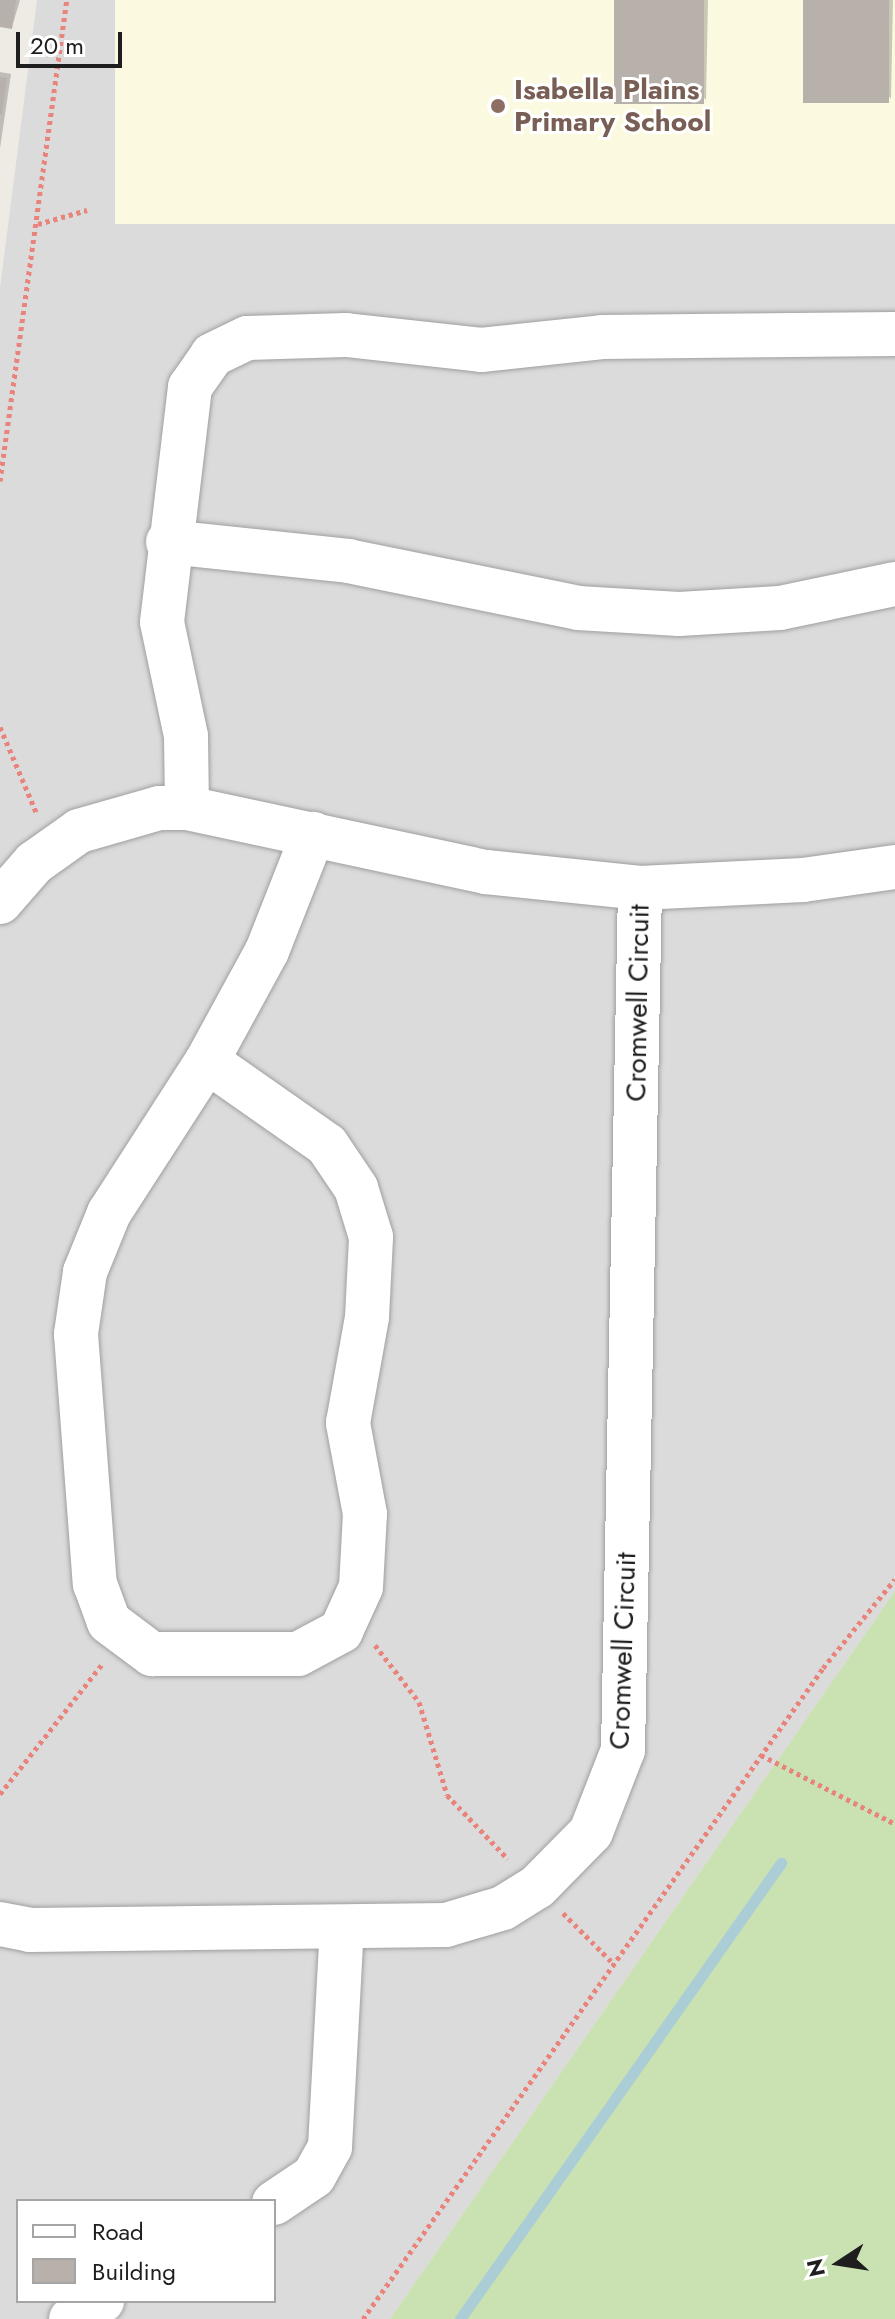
<!DOCTYPE html>
<html>
<head>
<meta charset="utf-8">
<style>
  body { margin:0 }
  #map { position:relative; width:895px; height:2319px; overflow:hidden; background:#eeebe5; font-family:Jost,sans-serif }
  div>[style] { position:absolute }
  [style*='--x'] { left:calc(var(--x)*1px); top:calc(var(--y)*1px); width:calc(var(--w)*1px); rotate:calc(var(--a)*1deg) }
  .residential>* { inset:0; background:#dcdbdb }
  .education>* { inset:0; background:#fbfae1; transform-origin:0 0 }
  .grass>* { inset:0; background:#cae1b1 }
  .shadow>* { inset:0; background:#0003 }
  .stream>* { height:11px; margin:-5.5px; padding:0 5.5px; transform-origin:5.5px; border-radius:5.5px; background:#abcdd6 }
  .building>* { inset:0; background:#b7b0ab; transform-origin:0 0 }
  .path>* { height:5px; margin-top:-2.5px; transform-origin:0; background:repeating-linear-gradient(90deg,#e8847c 0 4px,transparent 0 8px) }
  .roads { filter:drop-shadow(0 0 2px #9f9f9f) drop-shadow(0 0 2px #9f9f9f) }
  .minor>* { height:44px; margin:-22px; padding:0 22px; transform-origin:22px; border-radius:22px; background:#fff }
  .dots>* { width:22px; height:22px; translate:-50% -50%; box-sizing:border-box; border:4px solid #fff; border-radius:50% }
  span { translate:-50% -50%; white-space:nowrap; text-align:center; line-height:1.15; -webkit-text-stroke:6px #fff; paint-order:stroke }
  .education-label { font-size:28px; color:#785e54; font-weight:700 }
  .left { translate:0 -50%; text-align:left }
  .street-label { font-size:28px; color:#1e1e1e }
  .legend { position:absolute; left:16px; top:2199px; width:260px; height:104px; box-sizing:border-box; background:#fff; border:2px solid #a5a5a5; margin:0; padding:10px 14px; list-style:none; font-size:24px; color:#1e1e1e }
  .legend li { display:flex; align-items:center; gap:16px; height:40px }
  .legend b { width:40px; border:2px solid #a5a5a5 }
  .north { position:absolute; left:799px; top:2223px; width:80px; height:80px; -webkit-text-stroke:6px #fff; paint-order:stroke; rotate:258deg; font-size:22px; font-weight:700; line-height:32px; text-align:center; color:#1e1e1e }
  .north::after { content:''; display:block; margin:auto; width:28px; height:36px; background:#1e1e1e; clip-path:polygon(50% 0,100% 100%,50% 72%,0 100%) }
  .scale { position:absolute; left:16px; top:32px; width:106px; height:36px; box-sizing:border-box; border:4px solid #1e1e1e; border-top:0; padding-left:10px; font-size:24px; line-height:28px; white-space:nowrap; color:#1e1e1e; -webkit-text-stroke:6px #fff; paint-order:stroke }
</style>
</head>
<body>
<div id="map">
  <div class="residential">
    <i style="clip-path:polygon(evenodd,37px 0,895px 0,895px 1591px,390px 2319px,0 2319px,0 288px,37px 0,18px 2201px,274px 2201px,274px 2301px,18px 2301px,18px 2201px)"></i>
  </div>
  <div class="education">
    <i style="left:115px;top:0;width:780px;height:224px"></i>
  </div>
  <div class="grass">
    <i style="clip-path:polygon(895px 1591px,895px 2319px,390px 2319px)"></i>
  </div>
  <div class="shadow">
    <i style="clip-path:polygon(0 0,20px 0,12px 27px,0 25px)"></i>
    <i style="clip-path:polygon(616px 0,708px 0,706px 100px)"></i>
    <i style="clip-path:polygon(805px 0,893px 0,891px 99px)"></i>
    <i style="clip-path:polygon(0 72px,11px 74px,0 148px)"></i>
  </div>
  <div class="stream">
    <i style="--x:460;--y:2319;--w:558;--a:-54.86"></i>
  </div>
  <div class="building">
    <i style="clip-path:polygon(0 0,16px 0,12px 29px,0 27px)"></i>
    <i style="left:614px;top:0;width:90px;height:104px"></i>
    <i style="left:803px;top:0;width:86px;height:103px"></i>
    <i style="clip-path:polygon(0 77px,7px 78px,2px 115px,0 115px)"></i>
  </div>
  <div class="path">
    <i style="--x:38;--y:224;--w:51;--a:-15.9"></i>
    <i style="--x:0;--y:481;--w:486;--a:-82.1"></i>
    <i style="--x:0;--y:727;--w:95;--a:67"></i>
    <i style="--x:375;--y:1645;--w:72;--a:52.3"></i>
    <i style="--x:419;--y:1702;--w:97;--a:73.2"></i>
    <i style="--x:447;--y:1795;--w:88;--a:46.4"></i>
    <i style="--x:761;--y:1755;--w:151;--a:27.2"></i>
    <i style="--x:0;--y:1794;--w:167;--a:-51.8"></i>
    <i style="--x:563;--y:1913;--w:72;--a:45"></i>
    <i style="--x:363;--y:2319;--w:797;--a:-54.75"></i>
    <i style="--x:823;--y:1668;--w:114;--a:-51"></i>
  </div>
  <div class="roads">
    <div class="minor">
      <i style="--x:168;--y:542;--w:181;--a:6"></i>
      <i style="--x:348;--y:561;--w:235;--a:11.5"></i>
      <i style="--x:578;--y:608;--w:101;--a:3.4"></i>
      <i style="--x:679;--y:614;--w:101;--a:-3.4"></i>
      <i style="--x:780;--y:608;--w:117;--a:-11.8"></i>
      <i style="--x:187;--y:808;--w:72;--a:-90.8"></i>
      <i style="--x:186;--y:736;--w:116;--a:-101.9"></i>
      <i style="--x:162;--y:622;--w:237;--a:-83.2"></i>
      <i style="--x:190;--y:387;--w:39;--a:-55"></i>
      <i style="--x:212;--y:355;--w:39;--a:-26"></i>
      <i style="--x:247;--y:338;--w:99;--a:-1.7"></i>
      <i style="--x:346;--y:335;--w:136;--a:6.3"></i>
      <i style="--x:481;--y:350;--w:122;--a:-6.1"></i>
      <i style="--x:602;--y:337;--w:293;--a:-0.6"></i>
      <i style="--x:0;--y:902;--w:52;--a:-48.9"></i>
      <i style="--x:34;--y:863;--w:55;--a:-35.4"></i>
      <i style="--x:79;--y:831;--w:83;--a:-16"></i>
      <i style="--x:159;--y:808;--w:28;--a:0"></i>
      <i style="--x:187;--y:808;--w:306;--a:12.1"></i>
      <i style="--x:486;--y:872;--w:155;--a:5.9"></i>
      <i style="--x:640;--y:888;--w:163;--a:-2.8"></i>
      <i style="--x:803;--y:880;--w:93;--a:-8"></i>
      <i style="--x:207;--y:1061;--w:181;--a:122.8"></i>
      <i style="--x:109;--y:1213;--w:64;--a:112.1"></i>
      <i style="--x:85;--y:1272;--w:63;--a:98.3"></i>
      <i style="--x:76;--y:1334;--w:251;--a:85.7"></i>
      <i style="--x:95;--y:1584;--w:40;--a:69.8"></i>
      <i style="--x:109;--y:1622;--w:54;--a:36.7"></i>
      <i style="--x:152;--y:1654;--w:146;--a:0"></i>
      <i style="--x:298;--y:1654;--w:49;--a:-28.1"></i>
      <i style="--x:341;--y:1631;--w:48;--a:-65.6"></i>
      <i style="--x:361;--y:1587;--w:73;--a:-86.9"></i>
      <i style="--x:365;--y:1514;--w:93;--a:-100.6"></i>
      <i style="--x:348;--y:1423;--w:108;--a:-79.8"></i>
      <i style="--x:367;--y:1317;--w:80;--a:-87.1"></i>
      <i style="--x:371;--y:1237;--w:51;--a:-107"></i>
      <i style="--x:356;--y:1188;--w:52;--a:-124"></i>
      <i style="--x:327;--y:1145;--w:146;--a:-145"></i>
      <i style="--x:207;--y:1061;--w:125;--a:-61.4"></i>
      <i style="--x:267;--y:951;--w:126;--a:-68.5"></i>
      <i style="--x:0;--y:1924;--w:31;--a:11"></i>
      <i style="--x:30;--y:1930;--w:416;--a:-0.7"></i>
      <i style="--x:446;--y:1925;--w:59;--a:-16.6"></i>
      <i style="--x:503;--y:1908;--w:40;--a:-32"></i>
      <i style="--x:537;--y:1887;--w:77;--a:-45.5"></i>
      <i style="--x:591;--y:1832;--w:88;--a:-68.7"></i>
      <i style="--x:623;--y:1750;--w:862;--a:-88.87"></i>
      <i style="--x:274;--y:2203;--w:48;--a:-34"></i>
      <i style="--x:314;--y:2176;--w:33;--a:-61"></i>
      <i style="--x:330;--y:2147;--w:219;--a:-86.9"></i>
      <i style="--x:71;--y:2319;--w:36;--a:-30"></i>
    </div>
  </div>
  <div class="dots">
    <i style="left:498px;top:106px;background:#8d6e63"></i>
  </div>
  <div class="education-label">
    <span class="left" style="left:514px;top:106px">Isabella Plains<br>Primary School</span>
  </div>
  <div class="street-label">
    <span style="left:638px;top:1003px;rotate:-89deg">Cromwell Circuit</span>
    <span style="left:623px;top:1651px;rotate:-88deg">Cromwell Circuit</span>
  </div>
  <ul class="legend">
  <li><b style="height:10px;background:#fff"></b>Road</li>
  <li><b style="height:22px;background:#b7b0ab"></b>Building</li>
  </ul>
  <div class="north">N</div>
  <div class="scale">20 m</div>
</div>
</body>
</html>
